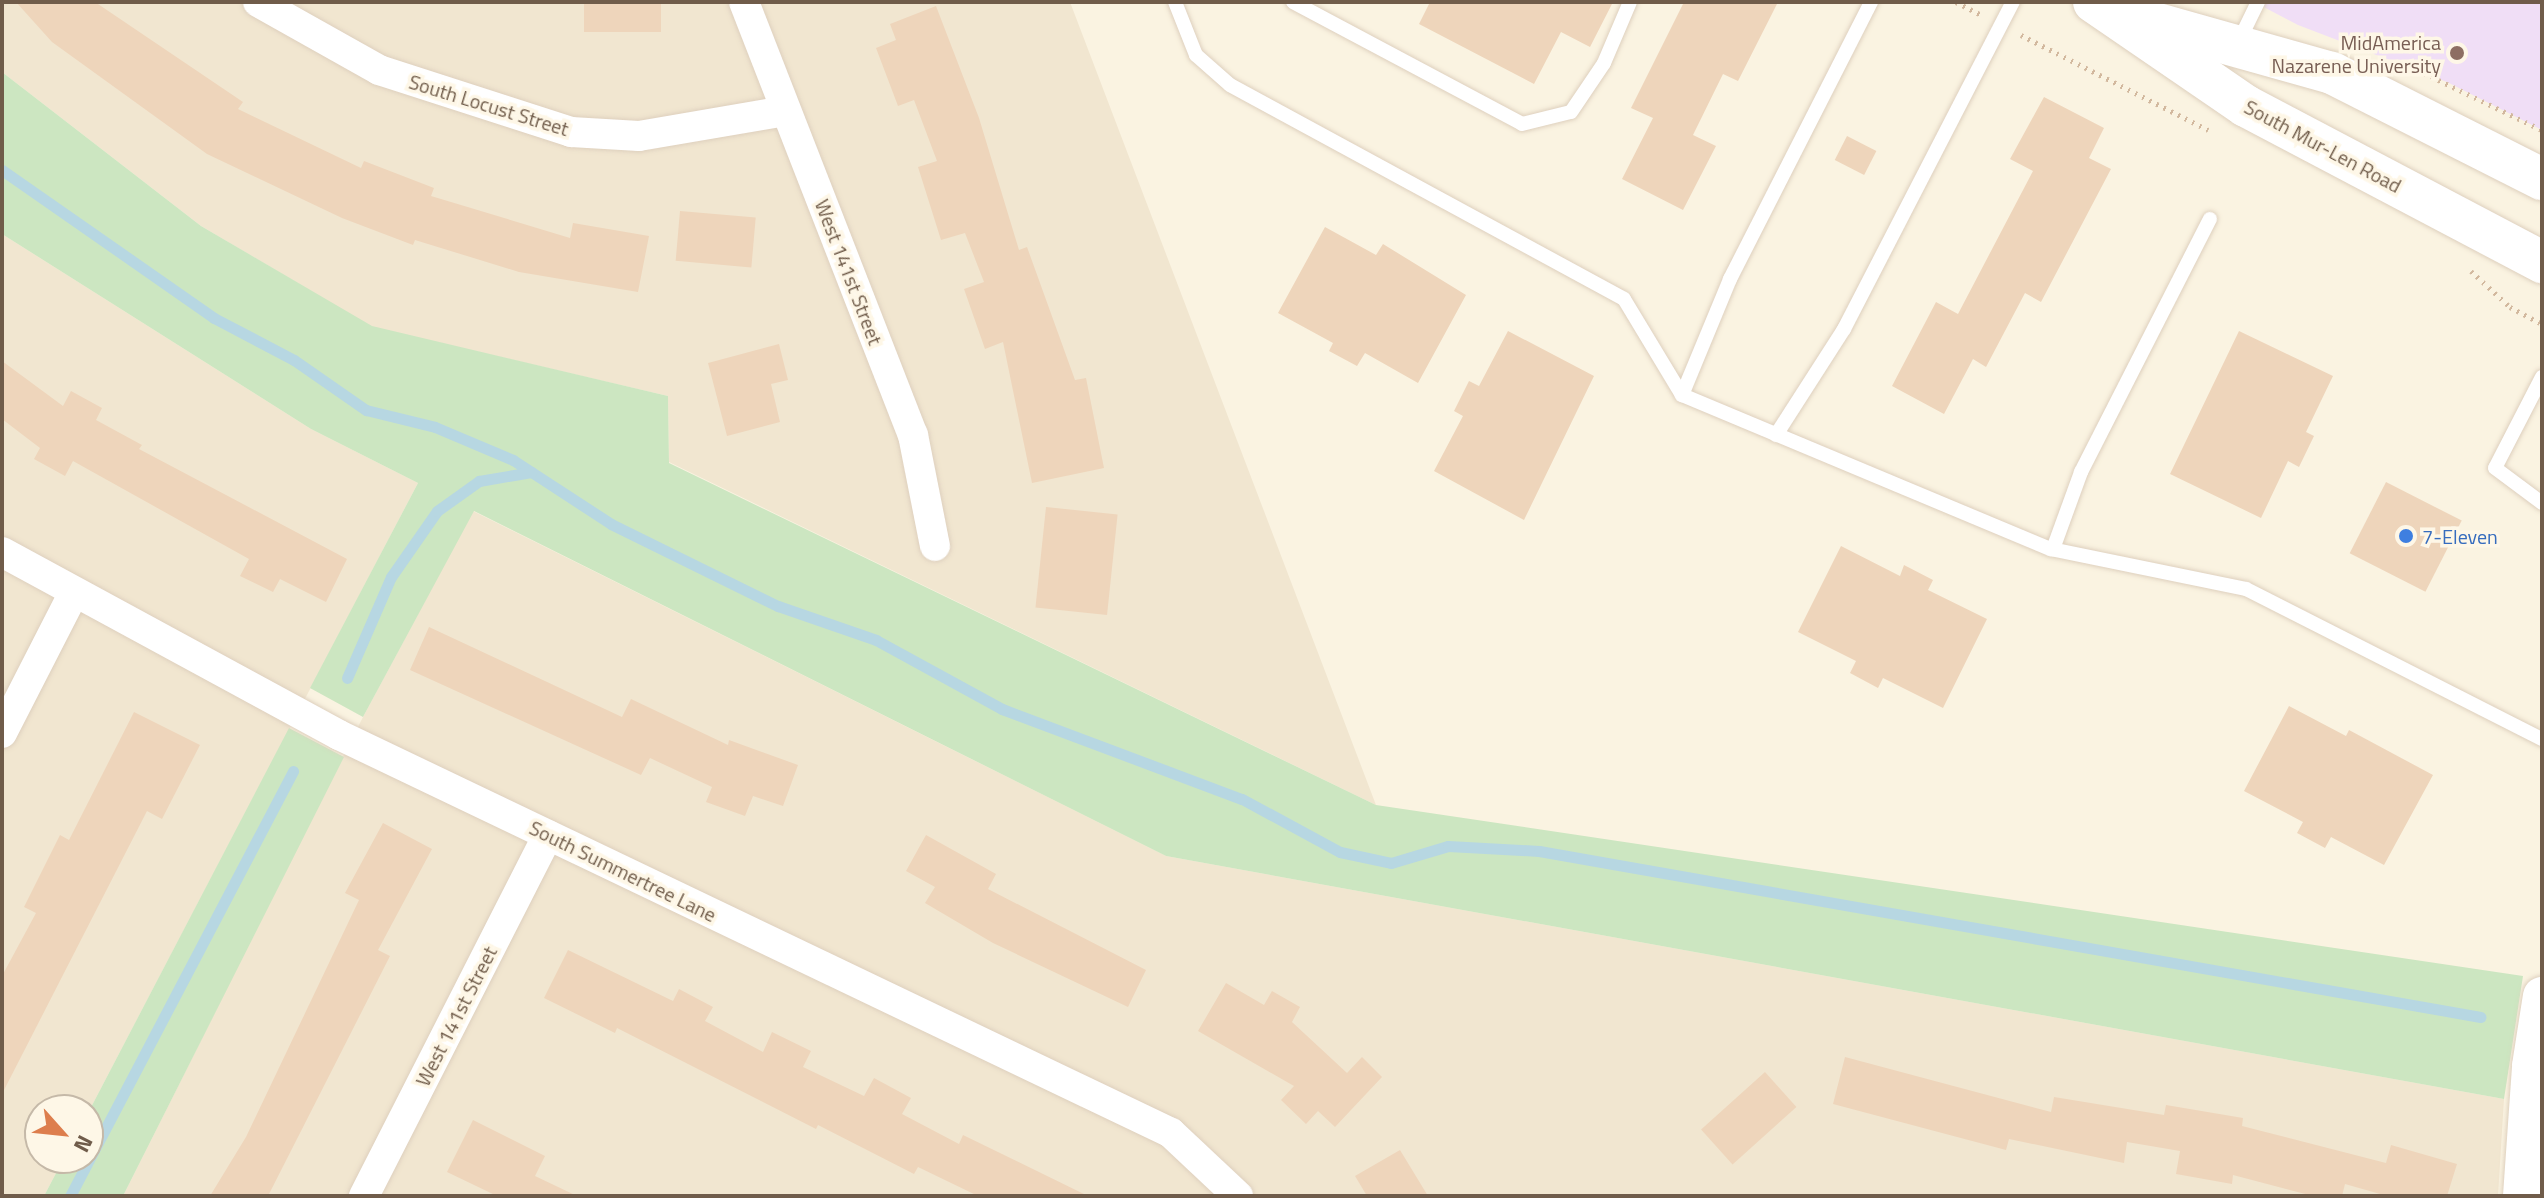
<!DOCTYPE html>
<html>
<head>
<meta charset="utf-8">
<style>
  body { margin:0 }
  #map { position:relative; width:2544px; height:1198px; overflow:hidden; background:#faf3e1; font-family:"Titillium Web",sans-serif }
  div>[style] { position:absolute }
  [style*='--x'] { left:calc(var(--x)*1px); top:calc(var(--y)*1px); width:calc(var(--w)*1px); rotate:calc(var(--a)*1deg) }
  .residential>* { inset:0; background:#f1e6d0 }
  .education>* { inset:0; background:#f0def6 }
  .green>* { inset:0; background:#cce6c1 }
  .stream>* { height:11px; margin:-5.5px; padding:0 5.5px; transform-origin:5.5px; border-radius:5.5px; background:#b7d7e2 }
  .building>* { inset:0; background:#eed5bb; transform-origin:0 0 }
  .path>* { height:5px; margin-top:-2.5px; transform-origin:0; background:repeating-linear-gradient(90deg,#d2b89e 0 2px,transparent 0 8px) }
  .roads { filter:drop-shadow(0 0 2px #ded0be) drop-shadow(0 0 2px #ded0be) }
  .service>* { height:14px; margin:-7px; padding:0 7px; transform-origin:7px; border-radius:7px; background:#fff }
  .minor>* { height:30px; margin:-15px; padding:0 15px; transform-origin:15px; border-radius:15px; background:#fff }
  .tertiary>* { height:38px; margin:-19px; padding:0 19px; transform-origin:19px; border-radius:19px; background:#fff }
  .secondary>* { height:42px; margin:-21px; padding:0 21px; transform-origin:21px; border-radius:21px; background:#fff }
  .dots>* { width:22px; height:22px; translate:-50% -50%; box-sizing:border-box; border:4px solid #fef7e7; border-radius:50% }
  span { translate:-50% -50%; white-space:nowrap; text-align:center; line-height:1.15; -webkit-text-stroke:7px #fef7e7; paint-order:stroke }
  .education-label { font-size:20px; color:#785e54 }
  .right { translate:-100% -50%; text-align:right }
  .street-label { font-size:20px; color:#705c4a }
  .shop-label { font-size:20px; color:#366cbe }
  .left { translate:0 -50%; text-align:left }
  .frame { position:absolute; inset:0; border:4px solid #705c4a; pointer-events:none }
  .north { position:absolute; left:24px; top:1094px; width:80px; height:80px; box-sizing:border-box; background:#fef7e7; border:2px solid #c5b9a8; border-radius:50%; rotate:117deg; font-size:22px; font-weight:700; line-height:32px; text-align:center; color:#705c4a }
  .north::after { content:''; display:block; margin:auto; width:28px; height:36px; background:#dd7e4d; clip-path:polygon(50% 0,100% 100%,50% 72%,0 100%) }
</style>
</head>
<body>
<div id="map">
  <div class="residential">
    <i style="clip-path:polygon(2px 2px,1070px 2px,1376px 805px,669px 462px,668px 396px,372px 327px,201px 226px,2px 72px)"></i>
    <i style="clip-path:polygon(2px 234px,311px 429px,418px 483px,88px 1113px,40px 1110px,40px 1158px,64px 1158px,44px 1196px,2px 1196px)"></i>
    <i style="clip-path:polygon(473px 511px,1166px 856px,2504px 1099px,2498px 1196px,123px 1196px,363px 717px)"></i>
  </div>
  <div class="education">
    <i style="clip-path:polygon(2254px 2px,2542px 2px,2542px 130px,2447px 82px,2298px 25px)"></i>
  </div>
  <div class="green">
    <i style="clip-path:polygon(2px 72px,201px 226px,372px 326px,668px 396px,669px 463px,1376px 805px,2523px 976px,2504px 1099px,1166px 856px,474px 511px,363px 717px,310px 688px,418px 483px,311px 429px,2px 234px)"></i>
    <i style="clip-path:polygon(289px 728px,344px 757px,123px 1196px,44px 1196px,64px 1158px,88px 1158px,88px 1113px)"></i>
  </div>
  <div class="stream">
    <i style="--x:2;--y:170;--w:259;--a:34.9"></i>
    <i style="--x:214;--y:318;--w:90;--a:27.7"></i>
    <i style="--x:294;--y:360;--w:88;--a:34.8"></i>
    <i style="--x:366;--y:410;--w:71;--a:13.8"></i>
    <i style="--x:435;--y:427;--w:85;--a:22.9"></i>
    <i style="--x:513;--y:460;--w:117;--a:33.1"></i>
    <i style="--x:611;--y:524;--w:186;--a:26.2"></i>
    <i style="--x:778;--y:606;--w:104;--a:19.1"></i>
    <i style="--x:876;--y:640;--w:144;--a:28.7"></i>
    <i style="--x:1002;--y:709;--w:256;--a:20.6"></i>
    <i style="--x:1242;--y:799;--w:111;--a:28.4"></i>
    <i style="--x:1340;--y:852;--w:52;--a:12.2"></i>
    <i style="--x:1391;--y:863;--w:59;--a:-16.6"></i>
    <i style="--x:1448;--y:846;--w:91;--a:3.1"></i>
    <i style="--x:1539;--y:851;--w:956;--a:10"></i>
    <i style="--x:347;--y:678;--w:110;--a:-66.5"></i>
    <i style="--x:391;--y:577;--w:80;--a:-55.1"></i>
    <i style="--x:437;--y:511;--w:52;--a:-35.5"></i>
    <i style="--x:479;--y:481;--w:53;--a:-9.8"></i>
    <i style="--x:70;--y:1196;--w:480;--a:-62.3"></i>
  </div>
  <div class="building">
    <i style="clip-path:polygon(16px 2px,95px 2px,243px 102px,238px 109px,361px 168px,364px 161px,434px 188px,431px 196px,570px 238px,573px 223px,649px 236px,638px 292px,519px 272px,415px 240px,413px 245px,342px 218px,207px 154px,52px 42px)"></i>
    <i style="left:584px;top:2px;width:77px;height:30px"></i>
    <i style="clip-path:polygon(1430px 2px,1613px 2px,1590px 47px,1561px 32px,1534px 84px,1419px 24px)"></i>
    <i style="clip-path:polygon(1684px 2px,1778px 2px,1738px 81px,1723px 74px,1693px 135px,1716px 146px,1683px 210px,1622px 179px,1653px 118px,1631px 108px)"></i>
    <i style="clip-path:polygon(936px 6px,979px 118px,1019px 250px,1027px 247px,1075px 380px,1086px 378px,1104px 468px,1032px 483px,1003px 342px,985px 349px,964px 289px,984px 282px,965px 233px,941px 240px,918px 167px,937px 161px,914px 100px,898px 106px,876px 48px,896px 40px,890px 24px)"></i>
    <i style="clip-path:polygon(2044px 97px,2104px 128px,2089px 158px,2111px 169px,2041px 302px,2025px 293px,1986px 367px,1973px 359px,1944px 414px,1892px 386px,1936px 302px,1958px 314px,2033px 171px,2010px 159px)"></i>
    <i style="left:1847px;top:136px;width:33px;height:27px;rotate:27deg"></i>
    <i style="left:680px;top:211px;width:76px;height:50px;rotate:5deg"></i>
    <i style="clip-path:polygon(1325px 227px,1376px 255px,1383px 244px,1466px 295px,1418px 383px,1365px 353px,1357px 366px,1329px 351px,1333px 343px,1278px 313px)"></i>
    <i style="clip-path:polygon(1508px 331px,1594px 376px,1524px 520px,1434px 471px,1463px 416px,1454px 411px,1469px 381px,1479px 386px)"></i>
    <i style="clip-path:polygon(2239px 331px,2333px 376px,2306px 432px,2314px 436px,2299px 467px,2288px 461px,2261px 518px,2170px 474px)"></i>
    <i style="clip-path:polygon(779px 344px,788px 380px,771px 384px,780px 422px,727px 436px,708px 363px)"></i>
    <i style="clip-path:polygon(2px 361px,63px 406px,71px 391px,102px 408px,96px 420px,142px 445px,139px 449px,347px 559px,326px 602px,280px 579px,273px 592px,240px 576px,249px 559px,73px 461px,65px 476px,34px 459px,40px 448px,2px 419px)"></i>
    <i style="left:2386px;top:482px;width:85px;height:80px;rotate:27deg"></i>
    <i style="left:1046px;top:507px;width:72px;height:101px;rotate:6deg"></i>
    <i style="clip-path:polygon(1841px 546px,1900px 576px,1904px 565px,1933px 580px,1928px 590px,1987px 619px,1943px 708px,1883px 678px,1878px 688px,1850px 673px,1856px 661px,1798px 632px)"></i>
    <i style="clip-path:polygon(429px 627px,622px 717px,631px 699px,728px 745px,729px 740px,798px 765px,783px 806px,753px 796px,745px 816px,706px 802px,712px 787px,650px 758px,641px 775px,410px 670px)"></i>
    <i style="clip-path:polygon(2289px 706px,2346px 736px,2349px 730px,2433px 775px,2384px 865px,2331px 837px,2325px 848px,2297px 833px,2303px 822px,2244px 791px)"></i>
    <i style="clip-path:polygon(134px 712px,200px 745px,162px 819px,147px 811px,2px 1094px,2px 976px,36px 913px,24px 907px,60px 835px,69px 840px)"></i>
    <i style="clip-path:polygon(383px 823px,432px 849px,378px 950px,390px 956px,268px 1196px,210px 1196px,246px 1137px,359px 900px,345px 893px)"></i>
    <i style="clip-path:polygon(926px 835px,996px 874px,988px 889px,1146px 970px,1128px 1007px,993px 943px,925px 903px,935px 887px,906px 871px)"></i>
    <i style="clip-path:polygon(568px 950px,673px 1001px,679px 989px,713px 1007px,705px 1021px,763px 1052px,772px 1032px,811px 1051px,803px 1067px,864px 1096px,874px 1078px,911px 1098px,902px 1114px,959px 1144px,963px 1135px,1088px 1196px,978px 1196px,918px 1167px,914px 1174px,818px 1125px,816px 1129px,617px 1028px,615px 1033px,544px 998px)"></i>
    <i style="clip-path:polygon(1226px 983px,1264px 1005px,1272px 991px,1300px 1007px,1292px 1022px,1347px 1073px,1362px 1057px,1382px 1077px,1335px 1127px,1318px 1111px,1306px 1124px,1281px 1100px,1294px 1086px,1198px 1031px)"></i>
    <i style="clip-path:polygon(1845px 1057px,2051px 1112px,2054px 1097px,2164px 1115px,2166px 1105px,2243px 1118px,2242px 1126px,2386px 1163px,2391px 1145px,2457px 1164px,2447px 1196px,2387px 1196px,2345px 1184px,2342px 1196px,2313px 1196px,2233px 1175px,2232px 1184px,2176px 1174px,2180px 1151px,2127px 1142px,2124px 1163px,2009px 1139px,2006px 1150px,1833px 1104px)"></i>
    <i style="left:1765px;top:1072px;width:47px;height:86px;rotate:48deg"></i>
    <i style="clip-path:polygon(473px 1120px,545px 1156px,535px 1176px,577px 1196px,497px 1196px,447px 1172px)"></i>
    <i style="clip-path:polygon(1400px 1150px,1428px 1196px,1367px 1196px,1355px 1176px)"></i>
  </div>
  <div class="path">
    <i style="--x:1956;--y:2;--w:27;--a:27"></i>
    <i style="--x:2021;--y:35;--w:210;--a:26.9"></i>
    <i style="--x:2424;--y:73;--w:131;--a:25.8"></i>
    <i style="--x:2471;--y:271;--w:53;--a:42.7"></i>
    <i style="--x:2510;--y:307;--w:36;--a:28"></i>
  </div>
  <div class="roads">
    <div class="service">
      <i style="--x:1175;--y:2;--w:57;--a:68.4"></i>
      <i style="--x:1196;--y:55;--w:45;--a:41.4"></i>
      <i style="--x:1230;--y:85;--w:448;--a:28.5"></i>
      <i style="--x:1624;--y:299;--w:112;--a:58.9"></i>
      <i style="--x:1682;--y:395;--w:400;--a:22.7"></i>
      <i style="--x:2051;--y:549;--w:199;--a:11.6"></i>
      <i style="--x:2246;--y:589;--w:332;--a:26.9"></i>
      <i style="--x:1293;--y:2;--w:259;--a:28"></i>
      <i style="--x:1522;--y:124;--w:50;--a:-13.8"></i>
      <i style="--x:1571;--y:112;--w:59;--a:-56"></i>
      <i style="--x:1604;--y:63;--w:66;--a:-66.9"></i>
      <i style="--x:2238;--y:43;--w:46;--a:-64"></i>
      <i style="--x:2542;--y:377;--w:102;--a:117.3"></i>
      <i style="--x:2495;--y:468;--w:59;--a:36.7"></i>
      <i style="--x:1682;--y:395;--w:126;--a:-67.5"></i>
      <i style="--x:1730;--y:279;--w:311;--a:-63"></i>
      <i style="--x:1776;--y:435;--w:126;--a:-57.3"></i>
      <i style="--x:1844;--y:329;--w:368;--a:-62.7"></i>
      <i style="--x:2053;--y:549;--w:82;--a:-70"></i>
      <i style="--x:2081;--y:472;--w:284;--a:-63"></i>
    </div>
    <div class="minor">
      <i style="--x:258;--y:2;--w:139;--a:29.3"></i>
      <i style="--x:379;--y:70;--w:202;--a:17.9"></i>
      <i style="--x:571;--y:132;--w:68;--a:3.4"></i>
      <i style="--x:639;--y:136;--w:149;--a:-9.7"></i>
      <i style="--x:744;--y:2;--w:465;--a:68.7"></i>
      <i style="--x:913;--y:435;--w:113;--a:78.8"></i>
      <i style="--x:2;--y:552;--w:383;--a:28.5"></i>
      <i style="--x:339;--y:735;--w:922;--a:25.56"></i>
      <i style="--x:1171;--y:1133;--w:92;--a:43.2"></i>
      <i style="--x:2;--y:733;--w:156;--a:-62.9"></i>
      <i style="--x:364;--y:1196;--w:405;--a:-63"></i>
    </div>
    <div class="tertiary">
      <i style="--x:2522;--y:1196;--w:130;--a:-86"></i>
      <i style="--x:2531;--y:1066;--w:71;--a:-81.1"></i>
    </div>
    <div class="secondary">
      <i style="--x:2094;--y:2;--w:184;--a:34.4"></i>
      <i style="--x:2246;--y:106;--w:335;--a:27.8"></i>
      <i style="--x:2136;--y:18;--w:204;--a:15.7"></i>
      <i style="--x:2332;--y:73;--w:235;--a:26.8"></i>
    </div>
  </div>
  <div class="dots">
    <i style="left:2457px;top:53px;background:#8d6e63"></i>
    <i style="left:2406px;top:536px;background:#3f7fe0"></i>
  </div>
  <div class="education-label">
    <span class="right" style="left:2441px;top:54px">MidAmerica<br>Nazarene University</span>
  </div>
  <div class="street-label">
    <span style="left:489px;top:105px;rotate:17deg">South Locust Street</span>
    <span style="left:2323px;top:146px;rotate:28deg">South Mur-Len Road</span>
    <span style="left:849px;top:272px;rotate:69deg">West 141st Street</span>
    <span style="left:623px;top:871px;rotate:26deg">South Summertree Lane</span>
    <span style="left:456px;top:1016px;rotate:-63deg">West 141st Street</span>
  </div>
  <div class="shop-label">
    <span class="left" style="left:2422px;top:536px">7-Eleven</span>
  </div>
  <div class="frame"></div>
  <div class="north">N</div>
</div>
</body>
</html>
